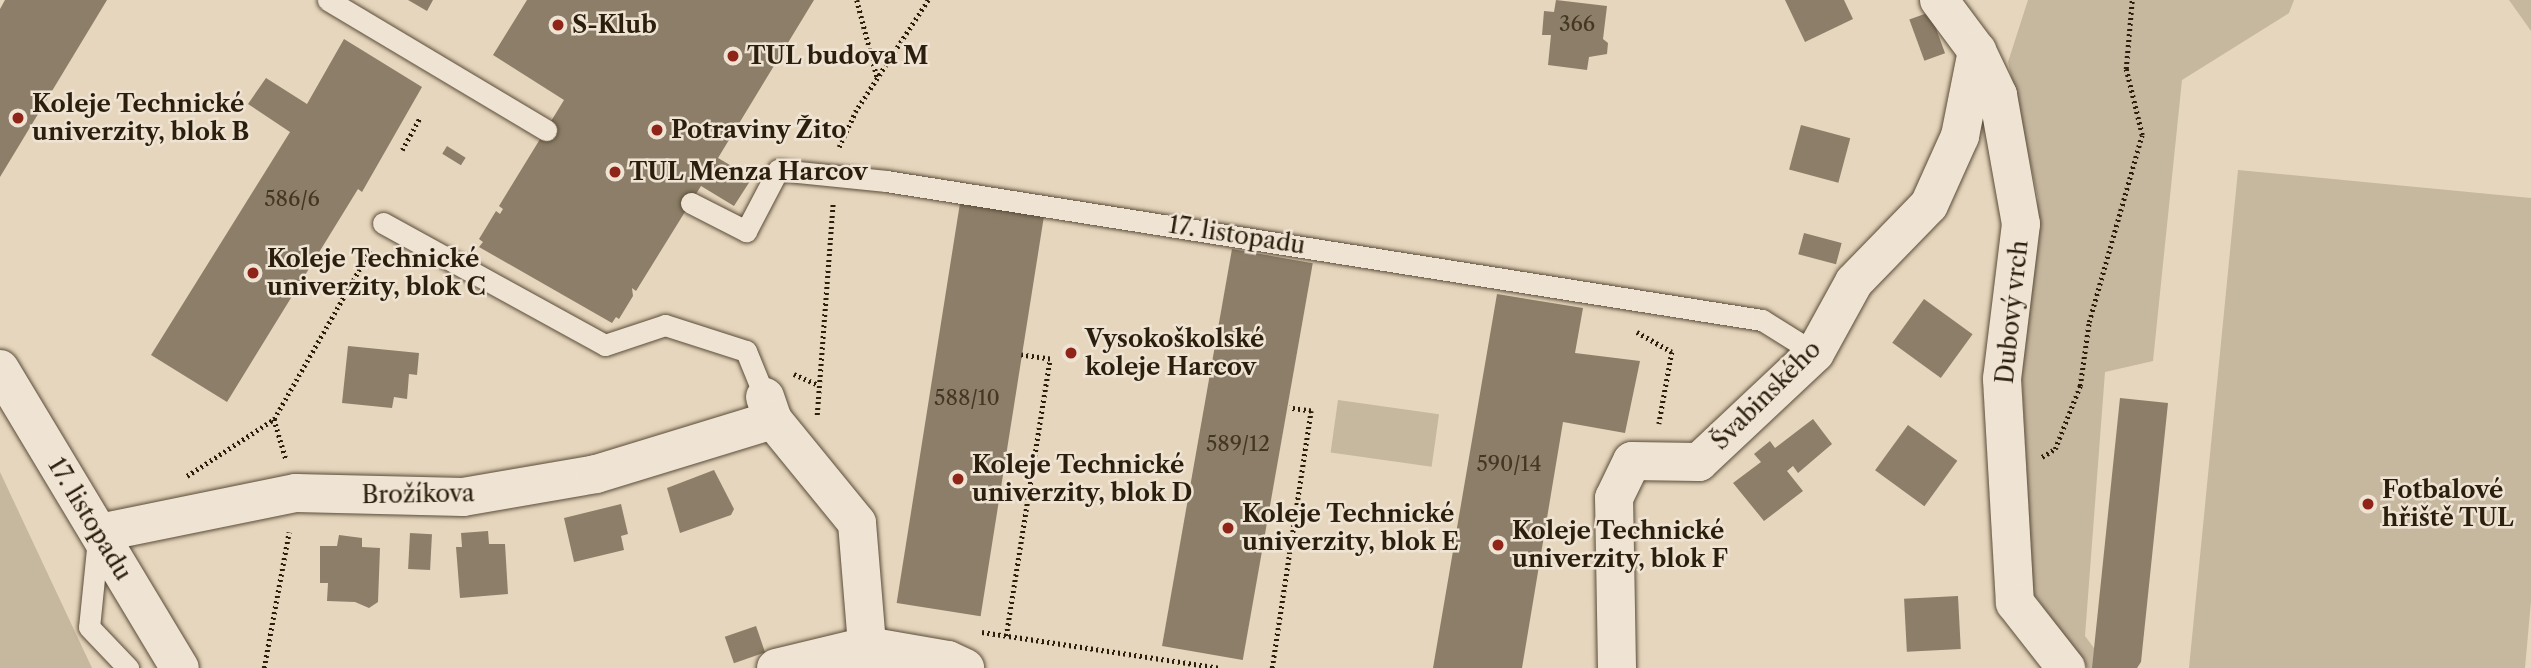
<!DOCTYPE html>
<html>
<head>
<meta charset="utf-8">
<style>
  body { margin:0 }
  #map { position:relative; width:2531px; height:668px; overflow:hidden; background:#e6d6bd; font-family:"Libre Caslon Text",serif }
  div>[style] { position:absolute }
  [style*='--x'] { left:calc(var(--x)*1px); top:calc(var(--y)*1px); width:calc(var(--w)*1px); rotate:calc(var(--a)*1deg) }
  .green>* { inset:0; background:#c6b79f; transform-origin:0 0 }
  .building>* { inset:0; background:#8c7e68; transform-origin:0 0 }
  .path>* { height:4.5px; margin-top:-2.25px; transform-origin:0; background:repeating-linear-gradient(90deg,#2b1e0c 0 2px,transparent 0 5.5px) }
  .roads { filter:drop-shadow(0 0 2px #5a4c38) drop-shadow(0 0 2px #5a4c38) }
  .service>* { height:21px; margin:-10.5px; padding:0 10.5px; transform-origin:10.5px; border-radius:10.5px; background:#efe4d4 }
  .minor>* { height:38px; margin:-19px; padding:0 19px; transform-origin:19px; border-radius:19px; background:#efe4d4 }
  .dots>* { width:19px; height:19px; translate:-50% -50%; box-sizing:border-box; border:4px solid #efe4d4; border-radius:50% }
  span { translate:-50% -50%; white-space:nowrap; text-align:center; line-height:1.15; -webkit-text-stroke:5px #efe4d4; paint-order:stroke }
  .number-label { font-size:21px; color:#433623 }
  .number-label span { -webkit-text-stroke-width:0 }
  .poi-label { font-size:24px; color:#2b1e0c; font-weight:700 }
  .left { translate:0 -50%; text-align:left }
  .street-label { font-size:24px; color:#2b1e0c }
</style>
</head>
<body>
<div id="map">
  <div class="green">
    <i style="clip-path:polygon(2028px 0,2294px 0,2289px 13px,2182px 80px,2153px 361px,2105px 372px,2085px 636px,2109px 668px,2088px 668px,2033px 593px,2022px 377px,2038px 198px,2008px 62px)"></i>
    <i style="clip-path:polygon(2509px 0,2531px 0,2531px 31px)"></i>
    <i style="clip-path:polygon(2238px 170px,2531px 198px,2531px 601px,2525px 668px,2189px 668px)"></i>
    <i style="left:1338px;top:400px;width:102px;height:53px;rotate:8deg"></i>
    <i style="clip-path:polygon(0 472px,92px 668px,0 668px)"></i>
  </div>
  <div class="building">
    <i style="clip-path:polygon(5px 0,107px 0,0 177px,0 9px)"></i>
    <i style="clip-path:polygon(408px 0,433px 0,427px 11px)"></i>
    <i style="clip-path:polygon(527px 0,814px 0,718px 158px,752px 178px,734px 206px,701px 186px,636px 291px,632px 288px,633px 296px,619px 319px,616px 317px,612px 323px,479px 247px,483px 242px,479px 239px,496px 211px,500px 214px,503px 209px,499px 206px,564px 100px,493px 55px)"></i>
    <i style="clip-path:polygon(1556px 0,1607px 6px,1603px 39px,1608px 43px,1607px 54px,1589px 57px,1587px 70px,1548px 65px,1551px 35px,1542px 35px,1544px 11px,1554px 12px)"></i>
    <i style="clip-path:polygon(1785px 0,1844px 0,1853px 19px,1805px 42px)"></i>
    <i style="left:1930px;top:12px;width:44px;height:22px;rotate:70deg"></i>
    <i style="clip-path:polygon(344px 39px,422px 87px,362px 192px,358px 189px,227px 402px,151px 355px,290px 132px,248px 104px,266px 78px,307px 104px)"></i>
    <i style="left:1801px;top:125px;width:51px;height:46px;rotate:15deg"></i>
    <i style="left:447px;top:146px;width:22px;height:9px;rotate:32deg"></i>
    <i style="left:960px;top:203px;width:85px;height:405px;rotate:9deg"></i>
    <i style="left:1804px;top:233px;width:39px;height:22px;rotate:15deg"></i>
    <i style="left:1232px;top:249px;width:82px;height:403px;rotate:10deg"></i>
    <i style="clip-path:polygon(1497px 294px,1583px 308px,1575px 353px,1640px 361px,1625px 433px,1563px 422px,1522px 668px,1433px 668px)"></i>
    <i style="left:1924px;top:299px;width:60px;height:54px;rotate:36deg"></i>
    <i style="clip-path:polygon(348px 346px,419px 353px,417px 375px,409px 374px,407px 399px,394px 397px,392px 408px,342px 403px)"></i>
    <i style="clip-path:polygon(2120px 398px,2168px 403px,2141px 662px,2137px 668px,2092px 668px)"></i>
    <i style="clip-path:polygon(1813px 419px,1832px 444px,1798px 473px,1793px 466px,1787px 471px,1803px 491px,1764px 521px,1733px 483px,1761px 462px,1754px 454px,1770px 441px,1775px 448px)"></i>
    <i style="left:1908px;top:425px;width:61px;height:56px;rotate:36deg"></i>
    <i style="clip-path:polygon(714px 470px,734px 509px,731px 515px,680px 533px,667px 488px)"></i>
    <i style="clip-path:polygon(621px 504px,628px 534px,621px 536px,624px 550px,574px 562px,564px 518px)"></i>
    <i style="clip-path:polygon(488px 531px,489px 544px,505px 544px,508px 594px,460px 598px,456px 547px,462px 547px,461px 533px)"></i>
    <i style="left:410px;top:533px;width:22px;height:36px;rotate:3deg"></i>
    <i style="clip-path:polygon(339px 535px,362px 538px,362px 547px,380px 548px,378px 602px,369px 608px,355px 602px,327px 601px,328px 583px,320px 583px,320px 546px,337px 546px)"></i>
    <i style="left:1958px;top:596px;width:53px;height:54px;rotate:87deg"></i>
    <i style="left:756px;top:626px;width:28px;height:33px;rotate:71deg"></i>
  </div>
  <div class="path">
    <i style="--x:857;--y:0;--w:80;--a:75.4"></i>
    <i style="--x:839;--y:147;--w:38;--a:-65"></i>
    <i style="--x:855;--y:112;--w:134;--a:-56.9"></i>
    <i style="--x:402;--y:150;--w:38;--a:-61"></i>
    <i style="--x:1637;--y:332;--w:40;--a:29.7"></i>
    <i style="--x:1672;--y:352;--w:73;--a:100.2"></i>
    <i style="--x:794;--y:374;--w:27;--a:24"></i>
    <i style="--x:817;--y:415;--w:212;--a:-85.7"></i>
    <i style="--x:274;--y:419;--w:42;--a:73.3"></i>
    <i style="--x:2042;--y:457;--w:15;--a:-32"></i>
    <i style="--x:2055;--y:449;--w:68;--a:-68.4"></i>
    <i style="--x:2080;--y:386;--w:65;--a:-82"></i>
    <i style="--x:2089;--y:322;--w:194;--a:-74.2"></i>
    <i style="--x:2142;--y:135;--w:68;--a:-103.6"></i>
    <i style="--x:2126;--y:69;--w:69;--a:-85"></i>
    <i style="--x:187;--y:476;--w:104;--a:-33.2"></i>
    <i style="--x:274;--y:419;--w:196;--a:-60.3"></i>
    <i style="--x:982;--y:632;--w:241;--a:8.6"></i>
    <i style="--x:1006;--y:636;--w:280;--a:-81"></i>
    <i style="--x:1050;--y:359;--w:29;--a:-172"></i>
    <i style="--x:264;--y:668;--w:138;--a:-79.6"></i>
    <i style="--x:1272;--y:668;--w:260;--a:-81.4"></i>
    <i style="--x:1311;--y:411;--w:22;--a:-172"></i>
  </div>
  <div class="roads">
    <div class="service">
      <i style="--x:328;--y:0;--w:254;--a:30.8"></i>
      <i style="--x:691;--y:203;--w:62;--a:27"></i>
      <i style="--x:746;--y:231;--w:69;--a:-62.3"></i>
      <i style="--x:778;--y:170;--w:109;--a:5.8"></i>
      <i style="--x:886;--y:181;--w:887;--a:9.02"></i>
      <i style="--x:1762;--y:320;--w:62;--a:31.9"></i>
      <i style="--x:383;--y:223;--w:253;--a:28.8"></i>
      <i style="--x:605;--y:345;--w:63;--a:-18.4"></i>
      <i style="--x:665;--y:325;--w:85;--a:17.8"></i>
      <i style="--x:746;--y:351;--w:48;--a:67.8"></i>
      <i style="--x:98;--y:539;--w:88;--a:95.8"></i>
      <i style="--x:89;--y:627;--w:57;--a:46.4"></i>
    </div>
    <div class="minor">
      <i style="--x:1939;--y:0;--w:64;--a:53.3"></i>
      <i style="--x:1977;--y:51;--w:49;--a:64.5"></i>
      <i style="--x:1998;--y:95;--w:131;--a:79.9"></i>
      <i style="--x:2021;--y:224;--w:156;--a:97"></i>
      <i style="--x:2002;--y:379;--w:224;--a:86.7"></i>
      <i style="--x:2015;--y:603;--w:83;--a:51.9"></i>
      <i style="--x:0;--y:369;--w:349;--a:59"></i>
      <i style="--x:765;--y:397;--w:24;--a:71"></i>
      <i style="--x:773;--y:420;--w:133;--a:50.8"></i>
      <i style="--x:857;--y:523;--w:145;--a:85.3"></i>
      <i style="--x:99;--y:533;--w:201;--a:-11.5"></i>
      <i style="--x:296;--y:493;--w:167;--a:1.4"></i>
      <i style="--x:463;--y:497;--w:135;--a:-9.8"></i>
      <i style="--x:596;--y:474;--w:185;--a:-17"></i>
      <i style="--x:776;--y:668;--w:94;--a:-13.6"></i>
      <i style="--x:867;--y:646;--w:82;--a:9.8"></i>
      <i style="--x:948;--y:660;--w:19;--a:25"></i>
      <i style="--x:1617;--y:668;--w:170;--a:-91"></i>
      <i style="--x:1614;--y:498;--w:41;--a:-64.1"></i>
      <i style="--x:1632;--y:461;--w:67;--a:0.9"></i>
      <i style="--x:1699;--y:462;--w:159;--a:-43.2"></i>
      <i style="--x:1815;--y:353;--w:81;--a:-61.2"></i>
      <i style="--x:1854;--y:282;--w:107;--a:-45.8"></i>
      <i style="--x:1929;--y:205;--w:76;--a:-65.8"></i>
      <i style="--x:1960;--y:136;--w:87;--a:-78.7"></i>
    </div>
  </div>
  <div class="dots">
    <i style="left:558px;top:25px;background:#8f2418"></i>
    <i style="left:733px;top:56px;background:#8f2418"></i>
    <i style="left:18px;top:118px;background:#8f2418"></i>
    <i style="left:657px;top:130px;background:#8f2418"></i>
    <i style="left:615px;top:172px;background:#8f2418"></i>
    <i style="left:253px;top:273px;background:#8f2418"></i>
    <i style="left:1071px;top:353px;background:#8f2418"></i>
    <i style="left:958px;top:479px;background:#8f2418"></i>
    <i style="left:2368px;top:504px;background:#8f2418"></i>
    <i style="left:1228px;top:528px;background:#8f2418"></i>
    <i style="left:1498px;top:545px;background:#8f2418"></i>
  </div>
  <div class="number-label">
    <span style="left:1577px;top:24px">366</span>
    <span style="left:292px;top:199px">586/6</span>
    <span style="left:967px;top:398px">588/10</span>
    <span style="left:1238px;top:444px">589/12</span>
    <span style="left:1509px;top:464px">590/14</span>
  </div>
  <div class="poi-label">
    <span class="left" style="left:572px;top:25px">S-Klub</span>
    <span class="left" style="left:747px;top:56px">TUL budova M</span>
    <span class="left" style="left:32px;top:118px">Koleje Technické<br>univerzity, blok B</span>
    <span class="left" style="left:671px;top:130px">Potraviny Žito</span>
    <span class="left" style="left:629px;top:172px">TUL Menza Harcov</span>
    <span class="left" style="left:267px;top:273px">Koleje Technické<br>univerzity, blok C</span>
    <span class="left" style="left:1085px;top:353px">Vysokoškolské<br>koleje Harcov</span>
    <span class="left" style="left:972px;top:479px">Koleje Technické<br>univerzity, blok D</span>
    <span class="left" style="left:2382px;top:504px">Fotbalové<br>hřiště TUL</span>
    <span class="left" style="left:1242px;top:528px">Koleje Technické<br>univerzity, blok E</span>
    <span class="left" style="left:1512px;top:545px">Koleje Technické<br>univerzity, blok F</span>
  </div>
  <div class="street-label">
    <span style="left:1237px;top:235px;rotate:9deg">17. listopadu</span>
    <span style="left:2012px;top:312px;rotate:-84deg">Dubový vrch</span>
    <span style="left:1766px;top:395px;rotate:-45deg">Švabinského</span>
    <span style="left:418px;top:494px;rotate:-1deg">Brožíkova</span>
    <span style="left:90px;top:519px;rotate:59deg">17. listopadu</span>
  </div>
</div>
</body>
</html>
